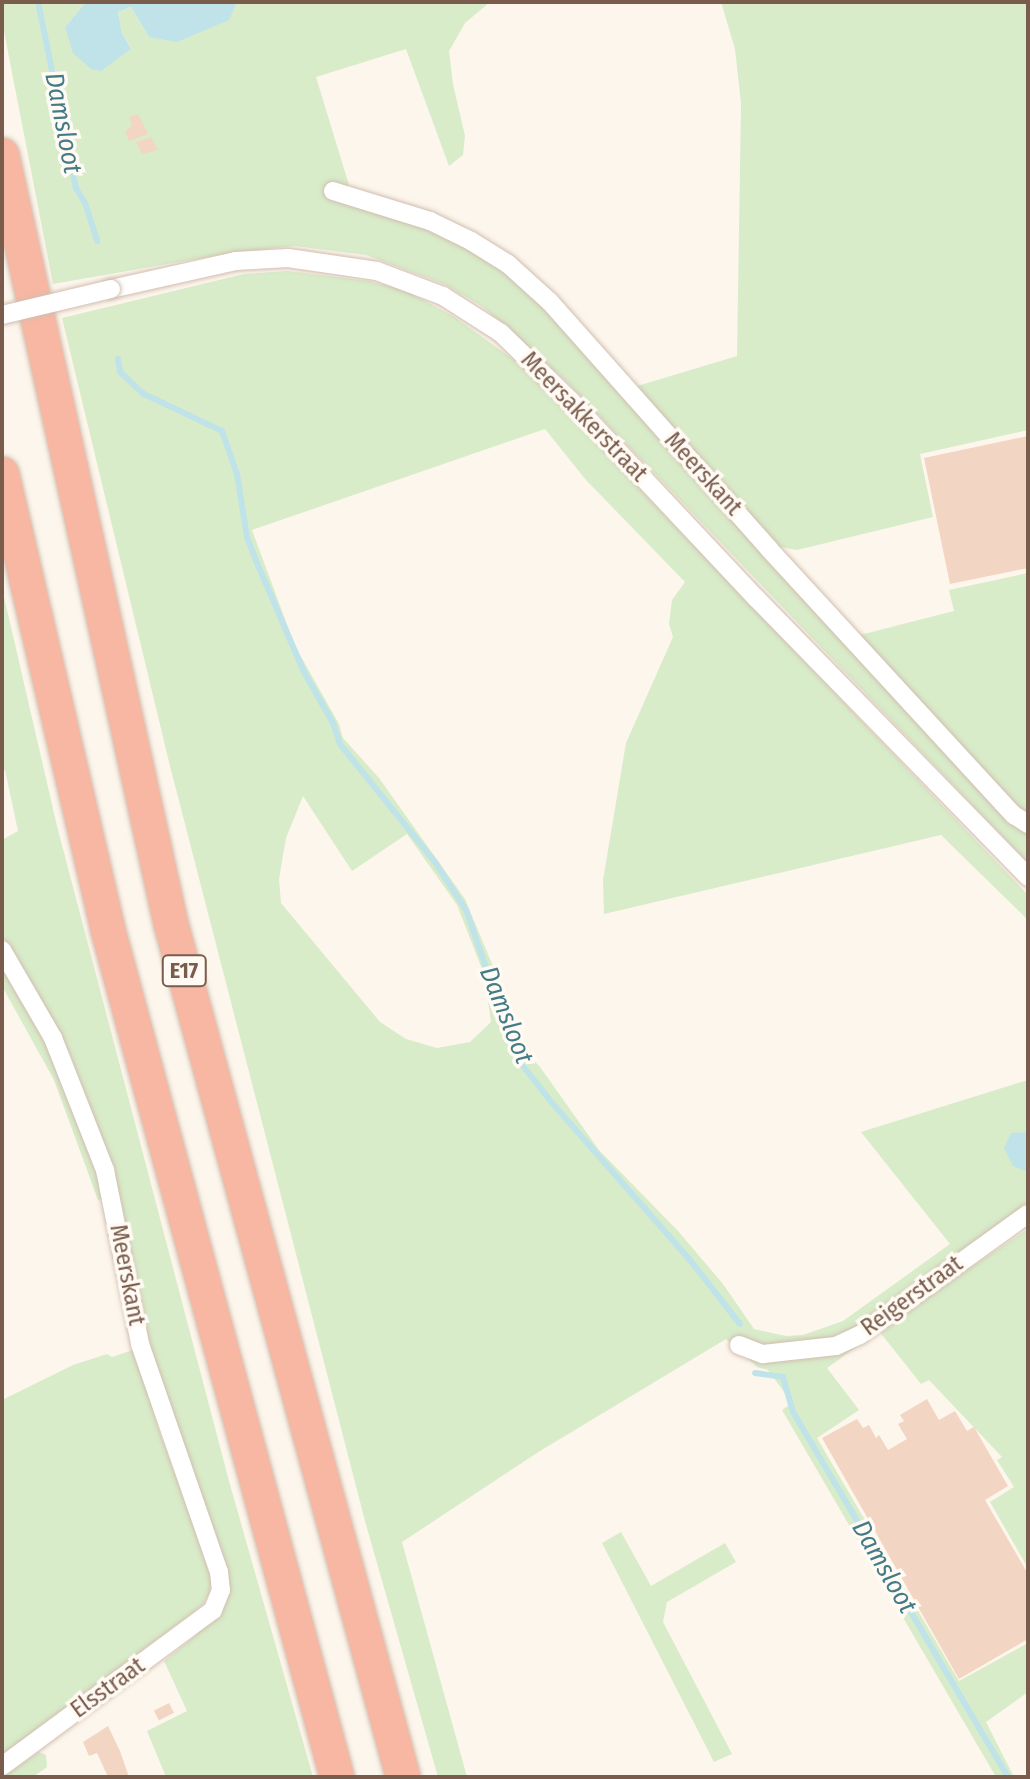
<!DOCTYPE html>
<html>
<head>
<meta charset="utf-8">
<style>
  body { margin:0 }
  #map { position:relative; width:1030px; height:1779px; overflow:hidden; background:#fdf6ec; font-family:"Fira Sans Condensed",sans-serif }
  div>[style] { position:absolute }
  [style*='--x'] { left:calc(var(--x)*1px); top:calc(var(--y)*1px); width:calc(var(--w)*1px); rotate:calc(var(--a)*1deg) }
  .green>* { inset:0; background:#d8ecc9 }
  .water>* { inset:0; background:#bfe3e8 }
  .stream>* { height:6px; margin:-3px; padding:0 3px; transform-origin:3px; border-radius:3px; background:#bfe3e8 }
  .building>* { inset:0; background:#f3d5c3; transform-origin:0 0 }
  .roads { filter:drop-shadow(0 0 2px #d1beb0) drop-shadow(0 0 2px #d1beb0) }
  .street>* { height:18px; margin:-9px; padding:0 9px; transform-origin:9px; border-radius:9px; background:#fff }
  .highway>* { height:34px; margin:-17px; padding:0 17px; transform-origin:17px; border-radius:17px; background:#f7b7a3 }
  .bridges { filter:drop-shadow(0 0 2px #d1beb0) drop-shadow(0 0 2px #d1beb0) }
  .street-bridge>* { height:18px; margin:-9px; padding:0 9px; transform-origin:9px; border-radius:9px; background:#fff }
  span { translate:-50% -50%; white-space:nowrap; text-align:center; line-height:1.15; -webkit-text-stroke:7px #fffaf3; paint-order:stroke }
  .shield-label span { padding:2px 6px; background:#fffaf3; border:2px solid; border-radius:6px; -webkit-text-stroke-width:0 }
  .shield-label { font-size:22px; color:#7a5c4d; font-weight:700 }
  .street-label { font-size:24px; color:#7a5c4d }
  .water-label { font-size:26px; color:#437c86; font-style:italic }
  .frame { position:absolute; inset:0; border:4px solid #7a5c4d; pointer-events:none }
</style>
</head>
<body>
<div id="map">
  <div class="green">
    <i style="clip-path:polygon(2px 2px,86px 2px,65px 27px,112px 61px,131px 49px,122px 33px,118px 12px,131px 7px,149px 37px,237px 2px,490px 2px,465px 23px,449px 51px,453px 84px,465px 136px,463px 155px,449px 166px,406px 49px,316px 77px,349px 185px,341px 198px,463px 242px,514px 275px,1028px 832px,1028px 863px,566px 381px,483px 307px,444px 284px,366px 255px,295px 246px,230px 253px,53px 284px,2px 21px)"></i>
    <i style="clip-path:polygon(721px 2px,1028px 2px,1028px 430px,920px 454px,933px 517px,797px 550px,775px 546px,634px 387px,737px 356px,741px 104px,735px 49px)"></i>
    <i style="clip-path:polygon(evenodd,288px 271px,369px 281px,404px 290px,453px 316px,521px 365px,1028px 895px,1028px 920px,941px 835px,604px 914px,603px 880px,626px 743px,673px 637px,669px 624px,672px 600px,685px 582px,586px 480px,545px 429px,252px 530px,295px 646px,339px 724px,343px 738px,379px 778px,465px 899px,510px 1007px,520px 1045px,540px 1067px,599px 1150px,678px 1231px,723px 1284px,754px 1329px,786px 1336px,803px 1335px,843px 1321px,950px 1244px,861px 1132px,1028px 1080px,1028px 1207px,959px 1254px,970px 1268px,1028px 1229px,1028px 1568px,990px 1502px,1014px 1487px,997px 1460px,1002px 1457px,929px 1380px,921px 1384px,879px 1331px,827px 1368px,859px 1410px,817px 1438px,959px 1681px,1028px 1643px,1028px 1692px,986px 1722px,1014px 1777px,996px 1777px,782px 1410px,792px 1403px,768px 1370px,757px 1367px,726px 1339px,540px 1451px,402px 1542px,467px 1777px,438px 1777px,365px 1521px,170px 766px,62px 318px,244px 274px,288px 271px,303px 796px,352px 871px,407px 834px,457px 905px,484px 974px,491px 1022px,470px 1042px,437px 1048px,406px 1039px,380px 1022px,281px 903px,279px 879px,286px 838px,303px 796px)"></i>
    <i style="clip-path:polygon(1028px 573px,1028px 818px,856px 636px,954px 611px,949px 590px)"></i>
    <i style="clip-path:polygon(2px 588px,57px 826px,229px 1481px,313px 1777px,166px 1777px,147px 1731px,187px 1711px,164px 1661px,194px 1637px,221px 1607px,148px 1343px,90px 1109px,70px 1054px,2px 935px,2px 840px,18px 831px,5px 770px,2px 770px)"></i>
    <i style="clip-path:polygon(2px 961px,46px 1041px,106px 1198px,98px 1200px,54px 1080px,2px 986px)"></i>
    <i style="clip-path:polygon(136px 1349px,158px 1428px,212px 1576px,210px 1592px,202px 1606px,2px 1755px,2px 1400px,73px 1365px,107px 1354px,112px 1357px)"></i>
    <i style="clip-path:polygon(621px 1532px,651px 1586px,725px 1543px,736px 1562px,667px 1602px,663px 1622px,732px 1754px,714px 1762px,602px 1543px)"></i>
    <i style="clip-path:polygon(39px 1752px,46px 1755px,47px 1767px,33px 1777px,2px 1777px)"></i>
  </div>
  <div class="water">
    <i style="clip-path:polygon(86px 2px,237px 2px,229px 20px,177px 42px,149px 37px,131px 7px,118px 12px,122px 33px,131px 49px,101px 71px,91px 69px,73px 53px,65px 27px)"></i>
    <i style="clip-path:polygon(1028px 1132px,1028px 1172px,1013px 1166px,1004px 1148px,1011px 1133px)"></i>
  </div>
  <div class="stream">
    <i style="--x:38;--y:2;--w:190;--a:78.5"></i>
    <i style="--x:76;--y:188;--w:17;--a:59"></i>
    <i style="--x:85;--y:203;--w:40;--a:72"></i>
    <i style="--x:118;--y:359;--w:13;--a:81"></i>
    <i style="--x:120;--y:372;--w:33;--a:43"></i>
    <i style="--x:144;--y:394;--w:86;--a:25.4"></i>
    <i style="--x:222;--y:431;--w:46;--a:70.8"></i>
    <i style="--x:237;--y:474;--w:64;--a:81"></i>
    <i style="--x:247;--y:537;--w:28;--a:69"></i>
    <i style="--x:257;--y:563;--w:119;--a:66.7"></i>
    <i style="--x:304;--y:672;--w:59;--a:60.4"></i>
    <i style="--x:333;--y:723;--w:22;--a:72"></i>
    <i style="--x:340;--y:744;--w:151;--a:51.2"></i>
    <i style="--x:435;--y:862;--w:57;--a:57.1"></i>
    <i style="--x:466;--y:910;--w:160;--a:70.7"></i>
    <i style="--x:519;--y:1061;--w:55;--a:51.7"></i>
    <i style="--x:553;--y:1104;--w:208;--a:48.7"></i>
    <i style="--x:690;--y:1260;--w:81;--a:52"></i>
    <i style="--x:755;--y:1373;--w:28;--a:8"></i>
    <i style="--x:783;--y:1377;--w:36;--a:74"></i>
    <i style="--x:793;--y:1412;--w:424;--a:59.5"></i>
  </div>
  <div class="building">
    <i style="clip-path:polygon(138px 114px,148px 134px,129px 141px,125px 132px,132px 125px,129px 117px)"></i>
    <i style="clip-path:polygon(151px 137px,158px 150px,142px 154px,136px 142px)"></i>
    <i style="clip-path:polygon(1028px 436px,1028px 568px,950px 584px,924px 458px)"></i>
    <i style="clip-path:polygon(927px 1399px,939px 1420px,955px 1411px,967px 1431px,974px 1427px,1008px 1486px,985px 1500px,1028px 1574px,1028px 1639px,959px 1679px,822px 1438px,857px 1419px,863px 1428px,869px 1425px,876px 1438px,879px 1435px,888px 1450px,907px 1439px,898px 1424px,904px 1421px,900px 1415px)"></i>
    <i style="left:169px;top:1703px;width:11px;height:17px;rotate:63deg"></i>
    <i style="clip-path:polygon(108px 1726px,120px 1751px,129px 1777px,108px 1777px,97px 1753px,89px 1756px,83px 1742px)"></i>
  </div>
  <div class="roads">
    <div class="street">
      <i style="--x:333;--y:191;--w:102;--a:17.2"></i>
      <i style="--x:430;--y:221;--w:46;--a:26"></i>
      <i style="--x:471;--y:241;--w:44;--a:31.9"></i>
      <i style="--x:508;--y:264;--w:57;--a:42.1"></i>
      <i style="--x:550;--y:302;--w:330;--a:48.4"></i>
      <i style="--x:769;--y:549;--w:362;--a:47.4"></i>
      <i style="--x:1014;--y:815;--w:17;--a:33"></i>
      <i style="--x:111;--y:289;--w:128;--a:-12.6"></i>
      <i style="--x:236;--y:261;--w:52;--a:-3.3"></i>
      <i style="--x:288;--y:258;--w:90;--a:8.3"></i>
      <i style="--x:377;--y:271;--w:71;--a:20.7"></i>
      <i style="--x:443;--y:296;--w:69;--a:32.5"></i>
      <i style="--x:501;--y:333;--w:96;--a:44.2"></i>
      <i style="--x:570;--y:400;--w:272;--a:46.8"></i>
      <i style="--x:756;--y:598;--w:390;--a:45.7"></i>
      <i style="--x:2;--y:950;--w:102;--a:59.9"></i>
      <i style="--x:53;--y:1038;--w:142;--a:68.5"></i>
      <i style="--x:105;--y:1170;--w:177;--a:78.6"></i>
      <i style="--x:140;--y:1344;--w:241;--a:70.9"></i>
      <i style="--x:219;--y:1572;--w:18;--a:84"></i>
      <i style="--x:221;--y:1590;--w:22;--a:112"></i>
      <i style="--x:213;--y:1610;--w:262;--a:143.5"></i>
      <i style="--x:739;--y:1345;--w:26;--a:21"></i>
      <i style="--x:763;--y:1354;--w:73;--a:-6.3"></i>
      <i style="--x:836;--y:1346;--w:26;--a:-25"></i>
      <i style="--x:860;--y:1335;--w:207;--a:-35.8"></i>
    </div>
    <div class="highway">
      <i style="--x:2;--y:155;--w:787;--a:77.61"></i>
      <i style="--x:171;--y:924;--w:884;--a:74.78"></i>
      <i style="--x:2;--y:474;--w:468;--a:76.9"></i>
      <i style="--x:108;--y:930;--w:877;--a:74.87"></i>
    </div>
  </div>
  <div class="bridges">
    <div class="street-bridge">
      <i style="--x:2;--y:315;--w:112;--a:-13.4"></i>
    </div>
  </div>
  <div class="shield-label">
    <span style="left:184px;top:971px">E17</span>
  </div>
  <div class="street-label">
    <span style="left:584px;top:417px;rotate:46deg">Meersakkerstraat</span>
    <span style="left:703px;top:474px;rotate:48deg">Meerskant</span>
    <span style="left:127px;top:1275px;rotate:79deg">Meerskant</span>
    <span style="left:912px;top:1296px;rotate:-36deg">Reigerstraat</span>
    <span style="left:108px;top:1688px;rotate:-36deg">Elsstraat</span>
  </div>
  <div class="water-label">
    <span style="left:63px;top:123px;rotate:79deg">Damsloot</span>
    <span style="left:506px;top:1015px;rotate:68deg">Damsloot</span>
    <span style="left:884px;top:1567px;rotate:60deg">Damsloot</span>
  </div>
  <div class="frame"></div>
</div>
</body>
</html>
